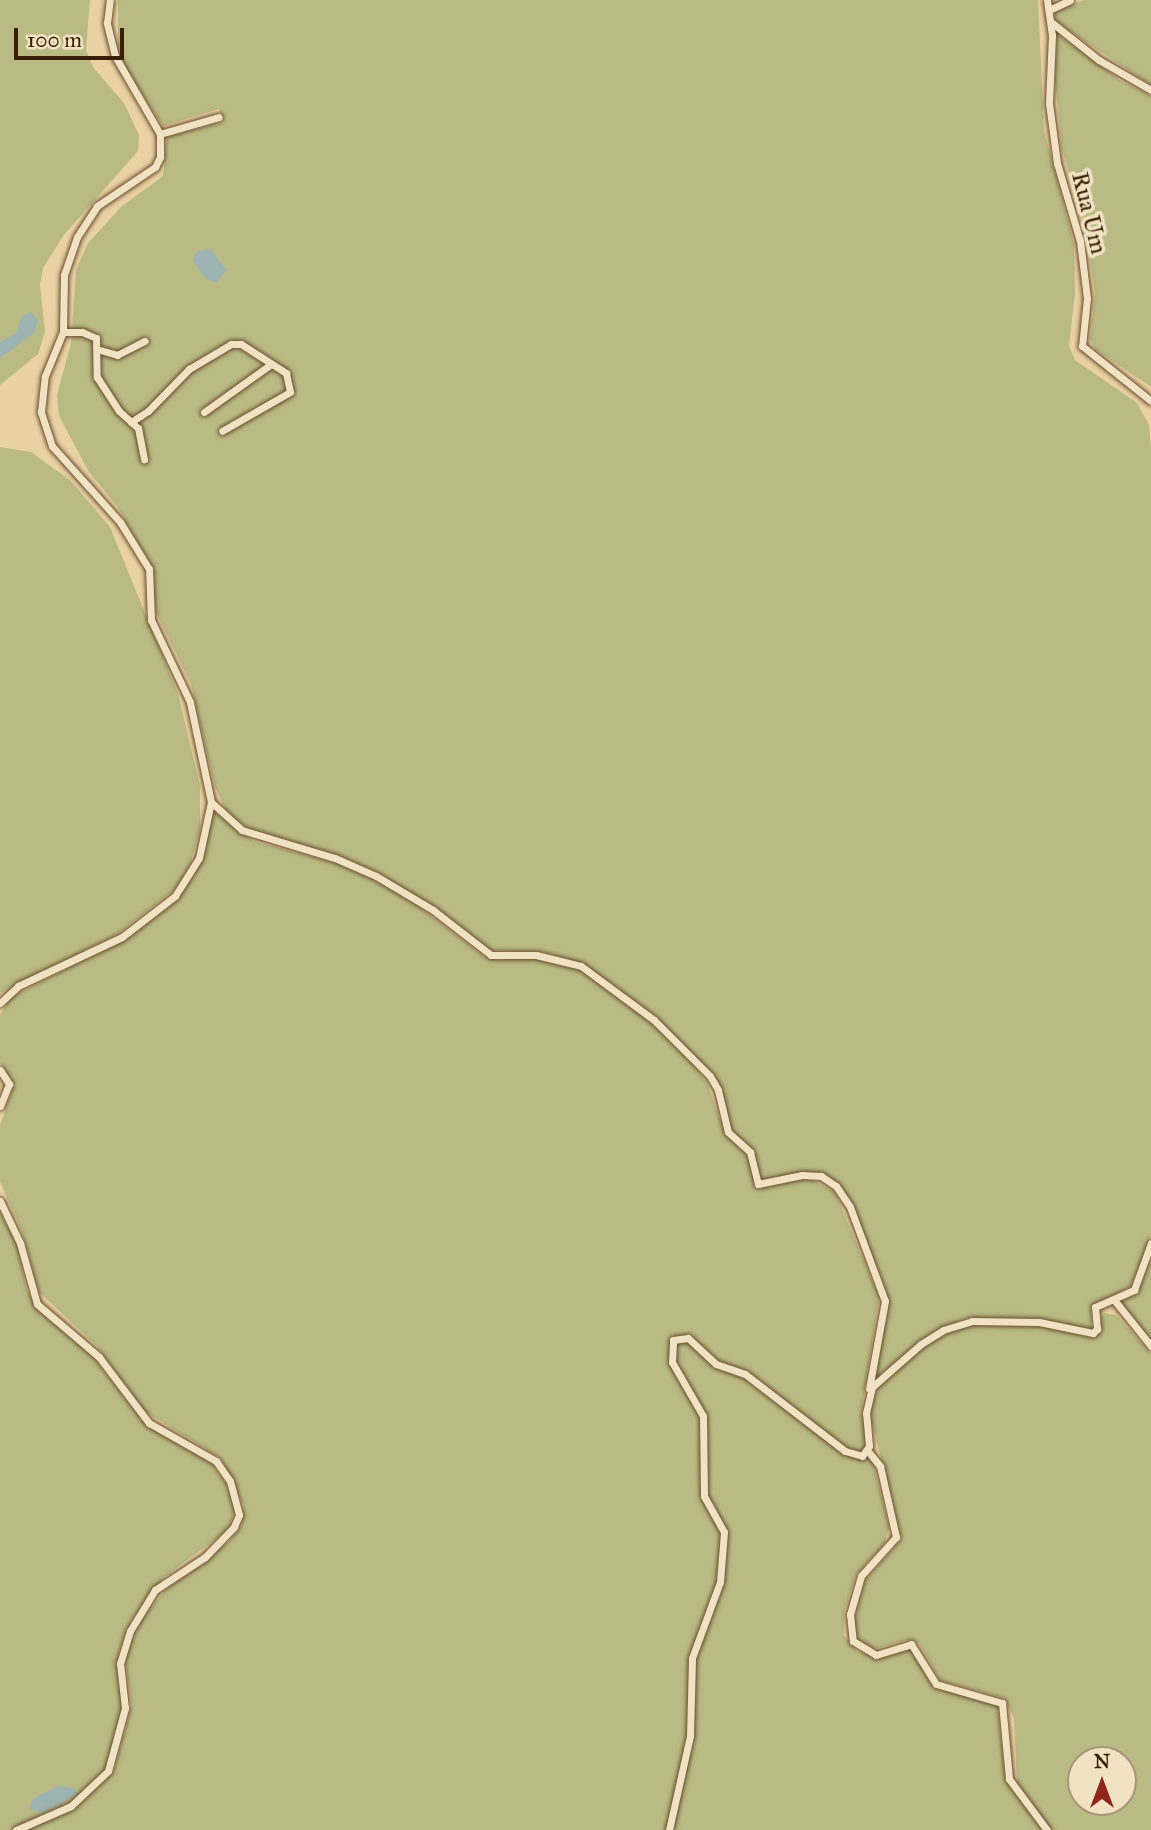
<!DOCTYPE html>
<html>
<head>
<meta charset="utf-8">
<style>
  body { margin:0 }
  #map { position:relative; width:1151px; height:1830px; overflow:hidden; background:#ebd2a4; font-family:"IM FELL Great Primer",serif }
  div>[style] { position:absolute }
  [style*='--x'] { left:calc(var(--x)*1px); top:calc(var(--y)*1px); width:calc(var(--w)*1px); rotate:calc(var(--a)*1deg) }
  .green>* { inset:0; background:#babb84 }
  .water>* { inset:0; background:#9eb4b2 }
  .roads { filter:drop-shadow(0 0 2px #664c2d) drop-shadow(0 0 2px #664c2d) }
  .minor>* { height:7px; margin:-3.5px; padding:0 3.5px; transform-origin:3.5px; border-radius:3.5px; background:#f2e2c4 }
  span { translate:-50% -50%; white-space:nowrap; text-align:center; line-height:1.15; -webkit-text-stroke:7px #f2e2c4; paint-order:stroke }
  .street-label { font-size:24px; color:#391f05 }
  .north { position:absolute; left:1067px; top:1746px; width:70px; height:70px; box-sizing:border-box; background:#f2e2c4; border:2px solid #a89478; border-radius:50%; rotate:0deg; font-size:19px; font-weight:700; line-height:28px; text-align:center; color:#391f05 }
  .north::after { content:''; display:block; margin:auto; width:24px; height:32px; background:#8f2418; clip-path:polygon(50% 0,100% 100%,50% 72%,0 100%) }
  .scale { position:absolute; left:14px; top:28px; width:110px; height:32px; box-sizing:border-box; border:4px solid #391f05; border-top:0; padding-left:9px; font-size:21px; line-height:24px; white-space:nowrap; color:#391f05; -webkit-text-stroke:5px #f2e2c4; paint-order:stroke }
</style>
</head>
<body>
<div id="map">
  <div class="green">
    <i style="clip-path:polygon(0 0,90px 0,86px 50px,93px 67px,124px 103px,139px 135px,138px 151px,63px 236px,43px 268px,40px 285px,45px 332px,38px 354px,0 385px)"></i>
    <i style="clip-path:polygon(118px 0,1038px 0,1044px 131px,1074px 244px,1075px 293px,1069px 346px,1075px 360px,1137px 403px,1149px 425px,1151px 449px,1151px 1234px,1131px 1286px,1091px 1308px,1091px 1330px,1035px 1319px,965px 1318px,928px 1335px,872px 1381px,888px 1304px,856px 1214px,836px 1182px,823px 1174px,760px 1181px,754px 1152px,730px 1130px,723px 1096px,641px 1006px,578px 962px,544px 952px,491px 950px,382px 875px,332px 853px,252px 831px,227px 813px,215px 787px,191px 684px,156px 612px,151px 565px,117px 506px,89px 472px,59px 416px,57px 395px,71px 343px,76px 270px,88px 243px,122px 206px,163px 176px,167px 137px,223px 122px,219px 109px,163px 126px,125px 67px,118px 48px)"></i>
    <i style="clip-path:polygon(1083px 0,1151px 0,1151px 85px,1056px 22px,1055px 12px)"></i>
    <i style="clip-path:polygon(1057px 34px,1121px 81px,1151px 96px,1151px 387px,1095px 349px,1090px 340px,1095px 294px,1086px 228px,1062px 149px,1055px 78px)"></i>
    <i style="clip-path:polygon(0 447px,31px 452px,70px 480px,110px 527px,178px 694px,200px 786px,200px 830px,190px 864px,176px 888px,117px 934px,0 993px)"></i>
    <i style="clip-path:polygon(213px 811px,253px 841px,343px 865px,401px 893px,483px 956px,497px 960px,534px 957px,577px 967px,644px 1015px,696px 1068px,707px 1083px,726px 1136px,749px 1157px,756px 1187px,808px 1178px,835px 1192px,879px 1297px,861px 1413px,889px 1528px,884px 1544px,856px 1574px,844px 1612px,844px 1635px,857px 1652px,874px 1656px,910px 1647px,931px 1684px,997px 1702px,1005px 1774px,1044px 1830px,27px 1830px,67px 1812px,114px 1771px,132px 1705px,125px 1658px,138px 1624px,172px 1582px,229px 1542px,241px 1526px,244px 1506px,221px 1458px,142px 1410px,98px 1347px,39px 1292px,23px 1234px,0 1182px,0 1125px,15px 1084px,0 1063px,0 1015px,12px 997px,131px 936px,177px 898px,201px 861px)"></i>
    <i style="clip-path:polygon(0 1213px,17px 1243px,26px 1288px,38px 1311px,88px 1351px,144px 1423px,209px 1460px,226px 1484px,235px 1508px,228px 1530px,164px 1577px,131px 1620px,118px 1653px,122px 1707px,108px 1766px,69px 1804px,12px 1830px,0 1830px)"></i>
    <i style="clip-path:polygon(1151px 1260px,1151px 1343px,1121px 1302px,1138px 1292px)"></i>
    <i style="clip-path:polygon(evenodd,1104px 1313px,1116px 1315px,1151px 1354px,1151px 1830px,1050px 1830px,1017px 1783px,1014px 1718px,1004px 1698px,940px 1680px,919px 1643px,906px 1640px,874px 1649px,856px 1638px,854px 1621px,865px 1581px,902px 1539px,869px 1411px,881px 1382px,918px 1350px,961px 1325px,1040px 1325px,1088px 1337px,1104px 1313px,1081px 1760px,1123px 1760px,1123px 1802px,1081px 1802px,1081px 1760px)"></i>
  </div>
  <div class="water">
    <i style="clip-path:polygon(210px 249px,227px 270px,216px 283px,206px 279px,192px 260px,197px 251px)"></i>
    <i style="clip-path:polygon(31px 312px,38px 320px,34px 333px,0 358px,0 342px,16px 333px,22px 316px)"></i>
    <i style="clip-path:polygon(58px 1786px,74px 1788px,77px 1795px,43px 1813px,29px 1809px,34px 1798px)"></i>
  </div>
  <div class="roads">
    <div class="minor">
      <i style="--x:1047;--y:0;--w:35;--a:82"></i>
      <i style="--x:1052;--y:35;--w:68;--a:92.5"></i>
      <i style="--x:1049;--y:103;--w:61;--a:82.4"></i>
      <i style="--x:1057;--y:163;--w:81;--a:73.6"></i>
      <i style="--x:1080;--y:241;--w:57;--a:83"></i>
      <i style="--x:1087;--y:298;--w:48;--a:95.9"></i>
      <i style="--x:1082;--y:346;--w:88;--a:38.6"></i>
      <i style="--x:1049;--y:10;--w:23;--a:-25"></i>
      <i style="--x:1051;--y:22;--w:61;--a:38.4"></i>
      <i style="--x:1099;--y:60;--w:60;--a:30"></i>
      <i style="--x:160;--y:134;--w:61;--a:-16.1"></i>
      <i style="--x:63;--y:332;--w:19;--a:0"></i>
      <i style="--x:82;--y:332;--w:15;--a:23"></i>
      <i style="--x:96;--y:338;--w:39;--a:89"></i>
      <i style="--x:97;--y:377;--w:40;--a:57.1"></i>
      <i style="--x:119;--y:411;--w:25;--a:42"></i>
      <i style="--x:138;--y:428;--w:32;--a:79"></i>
      <i style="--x:100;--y:350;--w:18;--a:16"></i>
      <i style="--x:117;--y:355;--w:31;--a:-27"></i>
      <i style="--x:204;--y:412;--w:81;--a:-35.5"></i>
      <i style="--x:131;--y:422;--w:20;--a:-33"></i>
      <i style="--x:148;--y:411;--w:59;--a:-45.7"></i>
      <i style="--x:189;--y:369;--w:49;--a:-30.8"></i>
      <i style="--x:231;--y:344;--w:10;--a:0"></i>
      <i style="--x:241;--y:344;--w:54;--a:32.8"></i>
      <i style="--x:286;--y:373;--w:19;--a:78"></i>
      <i style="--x:290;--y:392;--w:78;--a:150.2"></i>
      <i style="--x:211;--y:802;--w:42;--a:42.1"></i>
      <i style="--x:242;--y:830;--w:97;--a:16.8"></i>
      <i style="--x:335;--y:858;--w:45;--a:23.7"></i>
      <i style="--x:376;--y:876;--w:66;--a:30.8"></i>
      <i style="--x:433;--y:910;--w:73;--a:37.8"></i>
      <i style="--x:491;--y:955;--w:45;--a:0"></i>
      <i style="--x:536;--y:955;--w:46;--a:13.7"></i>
      <i style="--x:581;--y:966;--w:91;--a:36.5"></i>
      <i style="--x:654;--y:1020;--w:79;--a:45"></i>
      <i style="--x:710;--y:1076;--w:16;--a:60"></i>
      <i style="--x:718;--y:1090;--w:43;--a:76.6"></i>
      <i style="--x:728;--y:1132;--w:30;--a:42"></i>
      <i style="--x:750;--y:1152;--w:33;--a:76"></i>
      <i style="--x:758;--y:1184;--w:45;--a:-11.6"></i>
      <i style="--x:802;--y:1175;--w:19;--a:3"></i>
      <i style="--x:821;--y:1176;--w:18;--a:34"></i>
      <i style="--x:836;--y:1186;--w:25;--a:56"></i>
      <i style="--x:850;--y:1207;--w:100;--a:69.6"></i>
      <i style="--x:885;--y:1301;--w:89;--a:100.3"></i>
      <i style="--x:0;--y:1003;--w:25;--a:-43"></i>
      <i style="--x:18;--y:986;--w:115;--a:-25.2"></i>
      <i style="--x:122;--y:937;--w:67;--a:-37.7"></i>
      <i style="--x:175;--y:896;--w:45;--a:-57.7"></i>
      <i style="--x:199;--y:858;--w:57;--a:-77.9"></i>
      <i style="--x:211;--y:802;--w:102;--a:-101.9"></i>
      <i style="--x:190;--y:702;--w:91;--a:-115.4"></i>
      <i style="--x:151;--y:620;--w:51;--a:-92.2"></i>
      <i style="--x:149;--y:569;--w:55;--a:-121.7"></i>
      <i style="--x:120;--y:522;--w:102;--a:-131.8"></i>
      <i style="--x:52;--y:446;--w:36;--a:-108"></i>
      <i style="--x:41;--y:412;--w:36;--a:-84"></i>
      <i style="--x:45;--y:376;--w:48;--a:-67.8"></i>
      <i style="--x:63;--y:332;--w:57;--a:-89"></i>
      <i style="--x:64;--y:275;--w:40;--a:-71.1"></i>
      <i style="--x:77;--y:237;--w:37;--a:-57"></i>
      <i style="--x:97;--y:206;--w:70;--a:-33.9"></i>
      <i style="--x:155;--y:167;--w:11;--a:-63"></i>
      <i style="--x:160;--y:157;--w:23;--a:-90"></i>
      <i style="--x:160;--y:134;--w:90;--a:-120"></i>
      <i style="--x:115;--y:56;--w:34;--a:-104"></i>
      <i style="--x:107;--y:23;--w:23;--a:-83"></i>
      <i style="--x:0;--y:1070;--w:17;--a:57"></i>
      <i style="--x:9;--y:1084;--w:24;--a:112"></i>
      <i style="--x:0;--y:1201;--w:47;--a:64.5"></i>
      <i style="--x:20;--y:1243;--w:63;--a:74.4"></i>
      <i style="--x:37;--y:1304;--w:82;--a:40.5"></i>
      <i style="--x:99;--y:1357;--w:83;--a:52.9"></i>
      <i style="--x:149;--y:1423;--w:77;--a:29.6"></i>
      <i style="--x:216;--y:1461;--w:24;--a:55"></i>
      <i style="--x:230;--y:1481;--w:35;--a:75"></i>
      <i style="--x:239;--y:1515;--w:13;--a:113"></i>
      <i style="--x:234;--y:1527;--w:42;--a:134"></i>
      <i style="--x:205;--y:1557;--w:60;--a:146.6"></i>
      <i style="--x:155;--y:1590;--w:48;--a:121.4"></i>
      <i style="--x:130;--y:1631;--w:34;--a:107"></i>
      <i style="--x:120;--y:1663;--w:45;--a:83.7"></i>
      <i style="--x:125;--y:1708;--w:65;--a:105.1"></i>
      <i style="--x:108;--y:1771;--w:51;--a:136.6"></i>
      <i style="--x:71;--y:1806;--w:60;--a:156.4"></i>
      <i style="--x:1115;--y:1301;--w:58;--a:51.3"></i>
      <i style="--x:867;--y:1450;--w:21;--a:51"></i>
      <i style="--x:880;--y:1466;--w:73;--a:77.3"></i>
      <i style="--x:896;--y:1537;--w:52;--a:131.9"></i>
      <i style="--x:861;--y:1576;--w:40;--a:106"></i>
      <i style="--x:850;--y:1614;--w:27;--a:84"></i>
      <i style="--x:853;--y:1641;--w:27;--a:31"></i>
      <i style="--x:876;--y:1655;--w:37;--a:-17"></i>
      <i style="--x:911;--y:1644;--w:47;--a:58"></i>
      <i style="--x:936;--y:1684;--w:69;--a:16.1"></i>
      <i style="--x:1002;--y:1703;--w:76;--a:84.7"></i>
      <i style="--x:1009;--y:1779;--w:64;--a:53.3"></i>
      <i style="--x:669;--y:1830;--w:96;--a:-77.4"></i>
      <i style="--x:690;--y:1736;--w:78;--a:-88.5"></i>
      <i style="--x:692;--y:1658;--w:81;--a:-69.8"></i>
      <i style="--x:720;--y:1582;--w:50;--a:-85.4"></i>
      <i style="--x:724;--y:1532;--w:41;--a:-119.1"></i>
      <i style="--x:704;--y:1496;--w:80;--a:-90.7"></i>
      <i style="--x:703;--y:1416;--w:62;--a:-119.9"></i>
      <i style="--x:672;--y:1362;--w:22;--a:-87"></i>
      <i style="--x:673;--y:1340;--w:15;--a:-8"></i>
      <i style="--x:688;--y:1338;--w:38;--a:43"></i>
      <i style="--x:716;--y:1364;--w:31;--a:19"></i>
      <i style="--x:745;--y:1374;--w:126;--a:37.6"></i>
      <i style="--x:845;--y:1451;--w:18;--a:16"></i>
      <i style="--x:862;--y:1456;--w:12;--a:-55"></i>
      <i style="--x:869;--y:1446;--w:33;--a:-95"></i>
      <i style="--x:866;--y:1413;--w:27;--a:-77"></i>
      <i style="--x:872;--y:1387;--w:65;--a:-41.3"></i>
      <i style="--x:921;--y:1344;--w:26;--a:-32"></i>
      <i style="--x:943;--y:1330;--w:30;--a:-17"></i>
      <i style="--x:972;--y:1321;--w:67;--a:0.9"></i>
      <i style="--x:1039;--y:1322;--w:55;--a:11.5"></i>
      <i style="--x:1093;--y:1333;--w:6;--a:-45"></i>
      <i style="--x:1097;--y:1329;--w:22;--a:-95"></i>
      <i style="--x:1095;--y:1307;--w:43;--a:-23.6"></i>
      <i style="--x:1134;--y:1290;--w:50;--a:-70.1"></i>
    </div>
  </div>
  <div class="street-label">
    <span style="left:1089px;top:213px;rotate:76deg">Rua Um</span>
  </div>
  <div class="north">N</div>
  <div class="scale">100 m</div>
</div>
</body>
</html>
